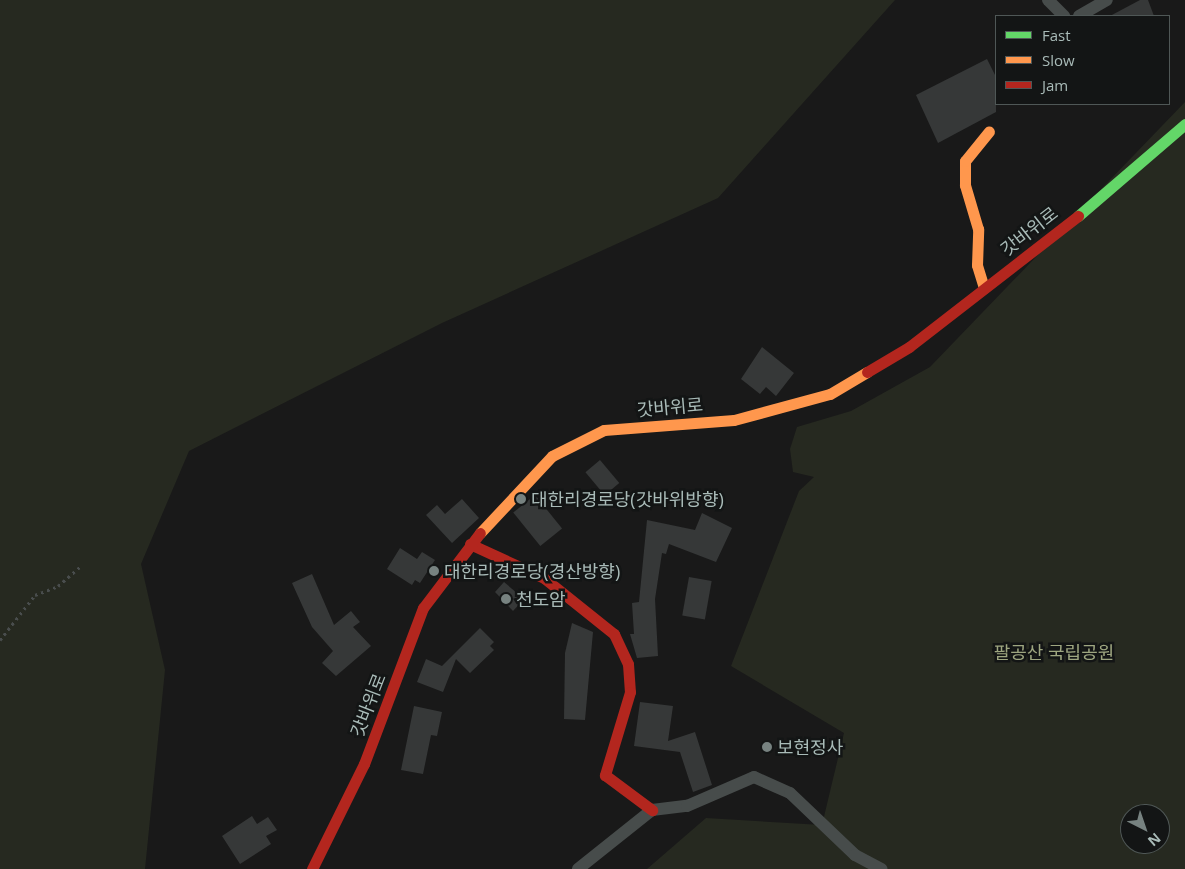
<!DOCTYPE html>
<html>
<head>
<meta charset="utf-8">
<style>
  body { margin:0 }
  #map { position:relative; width:1185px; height:869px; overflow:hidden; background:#191919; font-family:"Open Sans","Noto Sans KR",sans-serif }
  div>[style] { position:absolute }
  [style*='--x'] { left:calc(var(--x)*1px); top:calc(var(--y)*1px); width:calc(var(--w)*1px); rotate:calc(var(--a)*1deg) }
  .green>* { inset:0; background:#262920 }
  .building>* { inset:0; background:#363838; transform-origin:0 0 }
  .path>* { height:3px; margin-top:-1.5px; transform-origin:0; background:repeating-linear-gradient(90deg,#494d4d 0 2.5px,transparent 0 6.5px) }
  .street>* { height:12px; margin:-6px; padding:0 6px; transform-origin:6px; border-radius:6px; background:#474c4b }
  .fast>* { height:11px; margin:-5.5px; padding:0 5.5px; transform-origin:5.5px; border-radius:5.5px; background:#63d668 }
  .slow>* { height:11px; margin:-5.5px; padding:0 5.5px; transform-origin:5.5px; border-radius:5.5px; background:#ff974d }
  .jam>* { height:11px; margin:-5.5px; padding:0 5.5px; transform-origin:5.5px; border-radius:5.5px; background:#b3261e }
  .dots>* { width:14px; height:14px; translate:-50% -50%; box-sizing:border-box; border:2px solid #131515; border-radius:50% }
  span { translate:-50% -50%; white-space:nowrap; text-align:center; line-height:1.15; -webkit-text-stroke:5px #131515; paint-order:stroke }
  .street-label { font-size:18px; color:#a9bbb8 }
  .poi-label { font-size:18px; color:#a9bbb8 }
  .left { translate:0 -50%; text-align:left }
  .park-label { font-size:18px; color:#9ea680 }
  .legend { position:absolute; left:995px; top:15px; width:175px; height:90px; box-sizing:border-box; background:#131515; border:1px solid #4f5756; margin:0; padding:6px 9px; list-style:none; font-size:15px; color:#a9bbb8 }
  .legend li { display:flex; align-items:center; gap:10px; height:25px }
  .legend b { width:25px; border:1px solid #4f5756 }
  .north { position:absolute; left:1120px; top:804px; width:50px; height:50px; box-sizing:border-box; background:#131515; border:1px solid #4f5756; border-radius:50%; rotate:139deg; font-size:14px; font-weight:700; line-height:20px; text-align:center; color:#a9bbb8 }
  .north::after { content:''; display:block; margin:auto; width:18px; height:22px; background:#778280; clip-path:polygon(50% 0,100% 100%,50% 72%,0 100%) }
</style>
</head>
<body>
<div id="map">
  <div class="green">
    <i style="clip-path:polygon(0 0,895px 0,718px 198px,442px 323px,189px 451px,141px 564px,165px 670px,145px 869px,0 869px)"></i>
    <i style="clip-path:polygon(evenodd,1185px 102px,1185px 869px,647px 869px,706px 818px,822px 825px,844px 733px,731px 666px,799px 491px,814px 477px,793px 472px,790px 449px,797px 427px,851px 411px,930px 367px,1185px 102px,1130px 814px,1160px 814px,1160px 844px,1130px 844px,1130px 814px)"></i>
  </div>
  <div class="building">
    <i style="clip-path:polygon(1140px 0,1148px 0,1154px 16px,1110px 16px)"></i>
    <i style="clip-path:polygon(987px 59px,996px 77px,996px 112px,938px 143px,916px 95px)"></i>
    <i style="clip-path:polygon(762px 347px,794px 373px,776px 396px,766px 387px,760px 394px,741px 379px)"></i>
    <i style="left:600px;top:460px;width:30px;height:19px;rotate:50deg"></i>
    <i style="left:535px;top:495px;width:43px;height:28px;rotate:51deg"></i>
    <i style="clip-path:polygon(462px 499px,479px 518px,452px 543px,426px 515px,437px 505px,445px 514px)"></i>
    <i style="clip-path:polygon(702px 513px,732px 528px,716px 562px,669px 544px,666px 554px,662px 553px,655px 599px,658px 656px,637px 658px,630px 634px,634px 634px,632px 603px,639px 602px,647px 520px,695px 530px)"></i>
    <i style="clip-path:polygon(400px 548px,417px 559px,422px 552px,435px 560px,420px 583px,415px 580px,412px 585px,387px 569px)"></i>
    <i style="clip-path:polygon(312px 574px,334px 625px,351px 611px,360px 622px,353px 627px,371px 646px,336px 676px,322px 663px,333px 651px,312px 627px,292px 583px)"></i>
    <i style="left:689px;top:577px;width:23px;height:39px;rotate:10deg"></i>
    <i style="clip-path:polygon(504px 582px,524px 599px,513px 611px,495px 592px)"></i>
    <i style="clip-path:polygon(572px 623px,593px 632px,585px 720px,564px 719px,565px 653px)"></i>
    <i style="clip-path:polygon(480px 628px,494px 642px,490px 646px,494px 650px,470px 673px,456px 659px,443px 692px,417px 682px,426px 659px,442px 666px)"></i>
    <i style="clip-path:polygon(640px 702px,673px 706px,668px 741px,695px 732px,712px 785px,693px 792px,680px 752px,634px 746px)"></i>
    <i style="clip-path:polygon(414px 706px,442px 712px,437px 736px,431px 735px,423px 774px,401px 770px)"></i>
    <i style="clip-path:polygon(252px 816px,257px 824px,268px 817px,277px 830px,266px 836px,271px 844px,240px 864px,222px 836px)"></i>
  </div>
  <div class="path">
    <i style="--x:0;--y:640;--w:57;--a:-52.1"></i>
    <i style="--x:35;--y:595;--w:25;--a:-21"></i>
    <i style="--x:58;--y:586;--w:29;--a:-41"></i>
  </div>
  <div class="street">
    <i style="--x:1048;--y:0;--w:23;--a:45"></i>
    <i style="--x:1079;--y:16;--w:32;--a:-30"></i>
    <i style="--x:578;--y:869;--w:95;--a:-38.6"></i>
    <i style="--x:652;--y:810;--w:35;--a:-7"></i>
    <i style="--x:687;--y:806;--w:73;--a:-23.4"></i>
    <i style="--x:754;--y:777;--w:39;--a:24"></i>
    <i style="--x:790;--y:793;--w:90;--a:43.6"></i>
    <i style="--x:855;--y:855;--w:30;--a:28"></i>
  </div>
  <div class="fast">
    <i style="--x:1078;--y:216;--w:141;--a:-40.7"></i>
  </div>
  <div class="slow">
    <i style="--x:984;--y:288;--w:24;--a:-107"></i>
    <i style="--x:977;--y:265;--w:36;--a:-88"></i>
    <i style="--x:978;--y:229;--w:46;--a:-106.5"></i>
    <i style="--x:965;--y:185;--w:24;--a:-90"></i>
    <i style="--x:965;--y:161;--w:38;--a:-51"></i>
    <i style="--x:480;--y:533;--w:105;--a:-46.9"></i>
    <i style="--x:552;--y:456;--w:58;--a:-26.6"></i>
    <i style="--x:604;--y:430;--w:130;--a:-4.4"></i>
    <i style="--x:734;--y:420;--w:99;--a:-15.2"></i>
    <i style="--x:830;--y:394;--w:43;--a:-30.7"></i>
  </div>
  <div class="jam">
    <i style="--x:867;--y:372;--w:49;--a:-30.8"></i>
    <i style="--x:909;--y:347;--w:214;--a:-37.8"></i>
    <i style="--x:470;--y:544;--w:81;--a:24.7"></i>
    <i style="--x:544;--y:578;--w:90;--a:38.7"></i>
    <i style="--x:614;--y:634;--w:33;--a:65"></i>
    <i style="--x:628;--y:664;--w:28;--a:86"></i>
    <i style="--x:630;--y:692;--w:87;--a:106.8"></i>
    <i style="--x:605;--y:775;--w:59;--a:36.7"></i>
    <i style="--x:312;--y:869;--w:117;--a:-63.7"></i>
    <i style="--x:364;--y:764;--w:167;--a:-69.3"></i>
    <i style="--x:423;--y:608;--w:94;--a:-52.8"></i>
  </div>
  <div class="dots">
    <i style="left:521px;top:499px;background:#778280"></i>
    <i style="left:434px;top:571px;background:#778280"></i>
    <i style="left:506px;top:599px;background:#778280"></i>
    <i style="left:767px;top:747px;background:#778280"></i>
  </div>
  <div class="street-label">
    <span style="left:1029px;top:231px;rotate:-38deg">갓바위로</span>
    <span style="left:670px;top:407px;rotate:-5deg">갓바위로</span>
    <span style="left:368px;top:705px;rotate:-69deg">갓바위로</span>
  </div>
  <div class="poi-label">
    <span class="left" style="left:531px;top:499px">대한리경로당(갓바위방향)</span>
    <span class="left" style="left:444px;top:571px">대한리경로당(경산방향)</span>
    <span class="left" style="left:516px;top:599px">천도암</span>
    <span class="left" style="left:777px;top:747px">보현정사</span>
  </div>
  <div class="park-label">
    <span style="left:1054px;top:652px">팔공산 국립공원</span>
  </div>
  <ul class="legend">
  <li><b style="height:6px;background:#63d668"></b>Fast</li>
  <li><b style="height:6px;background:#ff974d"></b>Slow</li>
  <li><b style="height:6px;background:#b3261e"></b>Jam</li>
  </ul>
  <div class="north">N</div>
</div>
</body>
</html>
